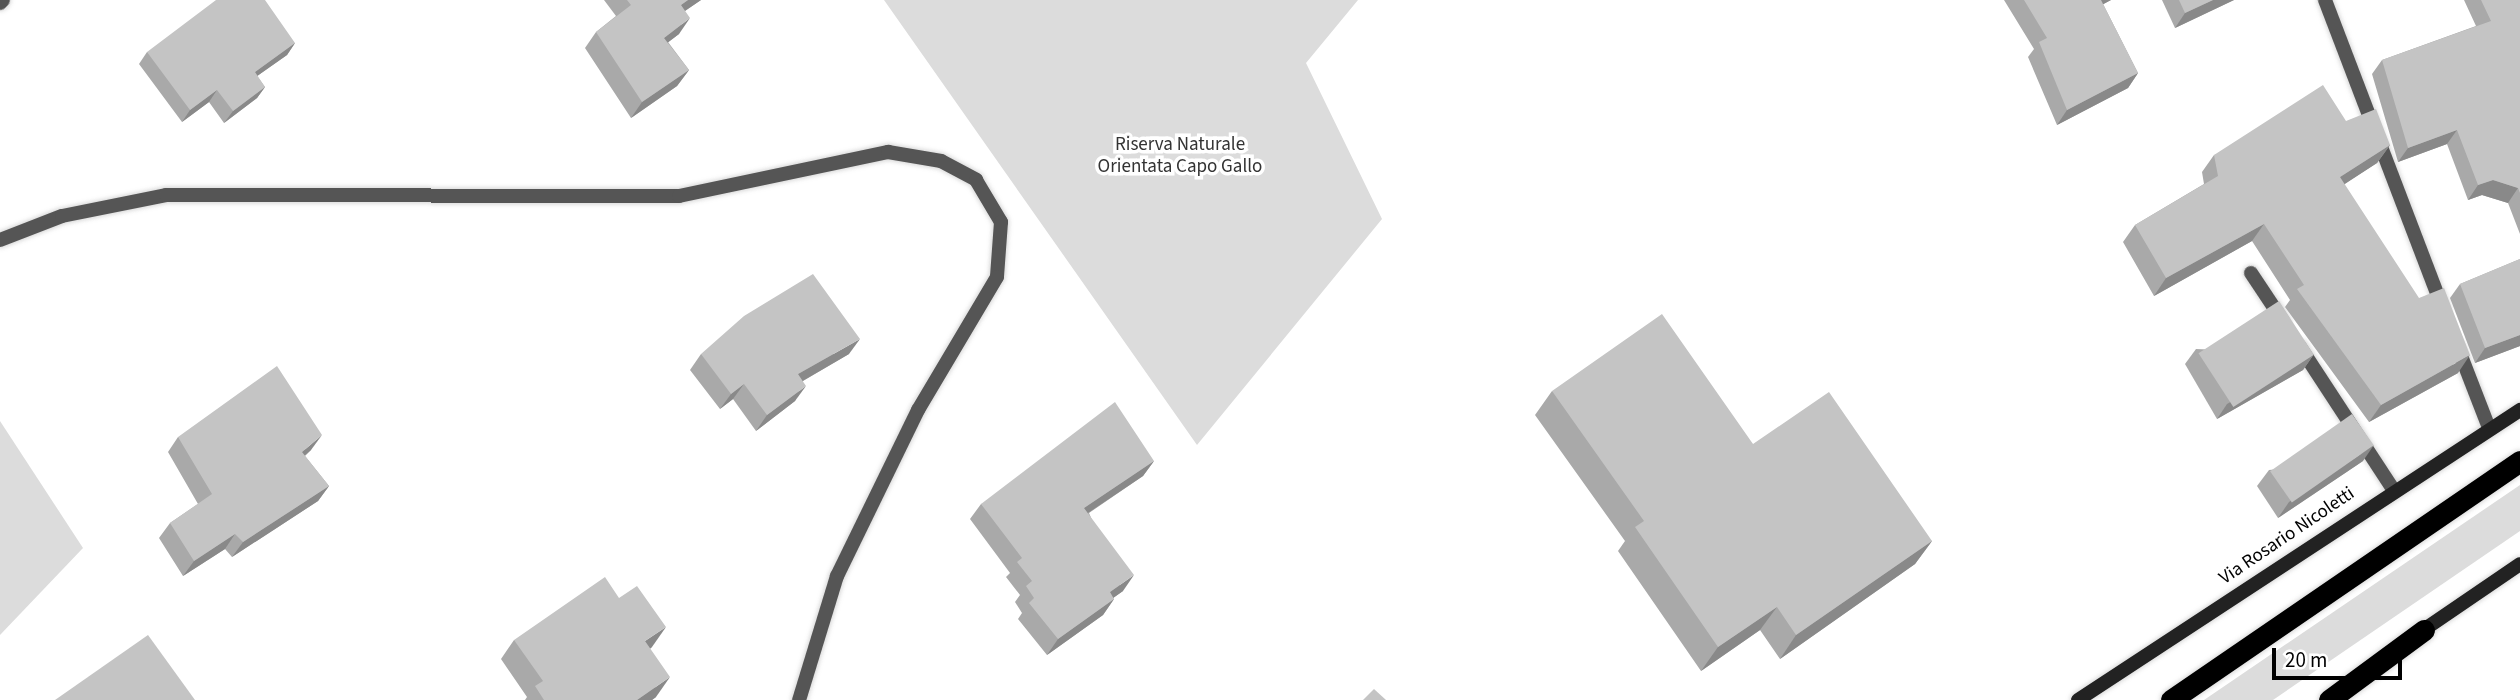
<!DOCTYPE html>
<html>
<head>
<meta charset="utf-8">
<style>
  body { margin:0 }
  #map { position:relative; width:2520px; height:700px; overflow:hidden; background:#fff; font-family:"Source Sans 3",sans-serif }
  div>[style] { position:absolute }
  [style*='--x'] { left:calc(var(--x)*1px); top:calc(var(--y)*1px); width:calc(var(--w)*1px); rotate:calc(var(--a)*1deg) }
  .green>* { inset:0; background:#dcdcdc }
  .roads { filter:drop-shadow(0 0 2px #dbdbdb) drop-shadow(0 0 2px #dbdbdb) }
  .lane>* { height:14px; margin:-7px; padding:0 7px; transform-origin:7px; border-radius:7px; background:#555 }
  .street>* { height:14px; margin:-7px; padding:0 7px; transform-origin:7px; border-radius:7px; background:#555 }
  .secondary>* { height:14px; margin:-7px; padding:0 7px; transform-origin:7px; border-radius:7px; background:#222 }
  .highway>* { height:21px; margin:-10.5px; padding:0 10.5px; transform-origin:10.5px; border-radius:10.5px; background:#000 }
  .wall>* { inset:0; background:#a9a9a9 }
  .shaded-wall>* { inset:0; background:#898989 }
  .building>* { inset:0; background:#c4c4c4; transform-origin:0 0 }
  span { translate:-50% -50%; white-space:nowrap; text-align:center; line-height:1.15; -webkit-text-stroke:7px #fff; paint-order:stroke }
  .park-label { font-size:19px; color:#333 }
  .street-label { font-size:19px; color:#000 }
  .scale { position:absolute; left:2272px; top:648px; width:130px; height:32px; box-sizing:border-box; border:4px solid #000; border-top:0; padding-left:9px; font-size:21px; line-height:24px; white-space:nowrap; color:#000; -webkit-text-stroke:5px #fff; paint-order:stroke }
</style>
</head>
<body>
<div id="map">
  <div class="green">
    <i style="clip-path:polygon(884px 0,1358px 0,1306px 63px,1382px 219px,1197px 445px)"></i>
    <i style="clip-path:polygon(0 421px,83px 548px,0 635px)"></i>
    <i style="clip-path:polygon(2520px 485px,2520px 531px,2273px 700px,2204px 700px)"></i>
  </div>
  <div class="roads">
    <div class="lane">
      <i style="--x:0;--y:3;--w:4;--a:-45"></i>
      <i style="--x:0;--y:240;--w:66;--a:-21.2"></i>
      <i style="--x:62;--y:216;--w:106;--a:-11.4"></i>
      <i style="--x:166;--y:195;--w:513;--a:0.11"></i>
      <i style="--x:679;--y:196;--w:214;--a:-11.9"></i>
      <i style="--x:888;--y:152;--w:54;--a:9.6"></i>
      <i style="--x:941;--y:161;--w:40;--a:28"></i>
      <i style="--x:976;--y:180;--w:49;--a:59.2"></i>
      <i style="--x:1001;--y:222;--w:55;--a:94.2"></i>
      <i style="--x:997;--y:277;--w:155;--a:120.7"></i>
      <i style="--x:918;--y:410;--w:185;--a:116"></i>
      <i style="--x:837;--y:576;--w:130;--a:107"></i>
      <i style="--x:2251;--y:273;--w:58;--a:56.3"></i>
      <i style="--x:2300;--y:347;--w:170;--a:56.8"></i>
    </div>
    <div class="street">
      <i style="--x:2325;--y:0;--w:331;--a:69.1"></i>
      <i style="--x:2458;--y:348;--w:86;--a:68.8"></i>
    </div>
    <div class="secondary">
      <i style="--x:2419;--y:633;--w:122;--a:-34.3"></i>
      <i style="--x:2078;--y:700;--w:529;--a:-33.27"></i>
    </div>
    <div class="highway">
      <i style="--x:2171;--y:700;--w:423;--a:-34.4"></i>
      <i style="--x:2329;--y:700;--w:118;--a:-36.4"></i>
    </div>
  </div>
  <div class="wall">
    <i style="clip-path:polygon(604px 0,701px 0,685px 11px,679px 34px,668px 42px,689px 70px,677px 86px,631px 118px,585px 48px,596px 32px,616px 16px)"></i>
    <i style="clip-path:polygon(2004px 0,2111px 0,2103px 4px,2138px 73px,2128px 88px,2057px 125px,2028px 57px,2034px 49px)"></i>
    <i style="clip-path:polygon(2162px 0,2234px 0,2175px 28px)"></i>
    <i style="clip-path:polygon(2464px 0,2520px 0,2520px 234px,2508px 203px,2482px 195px,2468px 200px,2447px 144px,2398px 162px,2372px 74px,2382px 60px,2476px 26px)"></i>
    <i style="clip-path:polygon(295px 43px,287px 55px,257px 76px,265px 87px,257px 98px,224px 123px,209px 102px,182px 122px,139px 64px,147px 52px)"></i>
    <i style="clip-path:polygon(2346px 121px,2390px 145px,2377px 163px,2344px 184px,2458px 373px,2369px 422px,2285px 307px,2290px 300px,2252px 241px,2154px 296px,2123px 242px,2135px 225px,2204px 184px,2202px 172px,2214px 155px)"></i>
    <i style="clip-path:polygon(2520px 259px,2520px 346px,2475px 363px,2450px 298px,2460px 284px)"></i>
    <i style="clip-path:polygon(2196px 349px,2314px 354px,2303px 370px,2217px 419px,2185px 364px)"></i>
    <i style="clip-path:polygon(701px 354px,849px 354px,803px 381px,795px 401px,756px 431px,733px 399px,720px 409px,690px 370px)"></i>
    <i style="clip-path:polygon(1552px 391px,1753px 444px,1932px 541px,1915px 564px,1780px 659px,1760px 630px,1701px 671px,1618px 551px,1625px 541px,1535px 415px)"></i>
    <i style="clip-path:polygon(178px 437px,311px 450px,305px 456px,329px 486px,318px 501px,232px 557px,225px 549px,183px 576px,159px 538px,170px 523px,198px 504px,168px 452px)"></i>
    <i style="clip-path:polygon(1154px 461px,1143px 476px,1089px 513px,1123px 591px,1113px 598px,1114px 599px,1103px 615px,1047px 655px,1018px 619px,1022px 613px,1015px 602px,1020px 595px,1006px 577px,1010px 573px,970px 519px,981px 504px)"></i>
    <i style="clip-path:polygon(2363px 461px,2278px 518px,2257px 486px,2269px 470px)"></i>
    <i style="clip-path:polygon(514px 640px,652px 647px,650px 649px,656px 697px,652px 700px,525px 700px,527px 697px,501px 659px)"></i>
  </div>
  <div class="shaded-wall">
    <i style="clip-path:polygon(688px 0,701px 0,670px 21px,681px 5px)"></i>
    <i style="clip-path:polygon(2098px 0,2111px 0,2089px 12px)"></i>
    <i style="clip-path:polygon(2213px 0,2234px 0,2175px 28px,2185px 13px)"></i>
    <i style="clip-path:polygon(690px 18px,679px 34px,653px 54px,664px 38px)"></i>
    <i style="clip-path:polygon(295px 43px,287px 55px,246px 84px,255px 72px)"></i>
    <i style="clip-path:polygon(689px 70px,677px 86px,631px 118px,642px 102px)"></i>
    <i style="clip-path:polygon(2138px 73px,2128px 88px,2057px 125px,2067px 110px)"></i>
    <i style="clip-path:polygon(265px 87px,257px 98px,224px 123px,233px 111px)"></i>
    <i style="clip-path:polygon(217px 90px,209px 102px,182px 122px,190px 110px)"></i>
    <i style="clip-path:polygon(2457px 130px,2447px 144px,2398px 162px,2408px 148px)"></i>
    <i style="clip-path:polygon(2390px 145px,2377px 163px,2328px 195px,2340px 177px)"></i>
    <i style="clip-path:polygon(2493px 180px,2518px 188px,2508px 203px,2482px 195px,2468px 200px,2478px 185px)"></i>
    <i style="clip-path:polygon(2264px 224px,2252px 241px,2154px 296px,2166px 278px)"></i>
    <i style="clip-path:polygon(2520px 335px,2520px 346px,2475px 363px,2485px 348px)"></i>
    <i style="clip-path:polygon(860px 339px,849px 354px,787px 390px,798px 374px)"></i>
    <i style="clip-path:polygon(2314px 354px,2303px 370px,2217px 419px,2227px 404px)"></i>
    <i style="clip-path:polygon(2470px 355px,2458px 373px,2369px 422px,2381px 405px)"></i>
    <i style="clip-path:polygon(744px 384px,733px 399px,720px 409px,731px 394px)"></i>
    <i style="clip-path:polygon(806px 386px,795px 401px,756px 431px,767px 415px)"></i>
    <i style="clip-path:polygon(322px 435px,311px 450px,291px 467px,302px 452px)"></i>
    <i style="clip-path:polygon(2374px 445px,2363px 461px,2278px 518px,2289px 502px)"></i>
    <i style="clip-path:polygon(1154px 461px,1143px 476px,1073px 523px,1084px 508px)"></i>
    <i style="clip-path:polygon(329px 486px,318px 501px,232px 557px,243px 542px)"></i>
    <i style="clip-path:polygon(235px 534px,225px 549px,183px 576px,194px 561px)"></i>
    <i style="clip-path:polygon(1932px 541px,1915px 564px,1780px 659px,1796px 635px)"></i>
    <i style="clip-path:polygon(1134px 575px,1123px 591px,1099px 608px,1110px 592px)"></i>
    <i style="clip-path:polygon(1114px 599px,1103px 615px,1047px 655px,1058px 639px)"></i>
    <i style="clip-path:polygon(1777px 607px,1760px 630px,1701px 671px,1718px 647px)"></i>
    <i style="clip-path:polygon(666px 627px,652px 647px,631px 661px,645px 641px)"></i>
    <i style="clip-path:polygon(670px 677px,656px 697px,652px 700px,637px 700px)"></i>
  </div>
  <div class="building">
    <i style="clip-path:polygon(216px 0,265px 0,295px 43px,255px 72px,265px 87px,233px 111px,217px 90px,190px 110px,147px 52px)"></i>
    <i style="clip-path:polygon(627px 0,688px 0,681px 5px,690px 18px,664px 38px,689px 70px,642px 102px,596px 32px,631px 5px)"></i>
    <i style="clip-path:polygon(2024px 0,2101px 0,2138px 73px,2067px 110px,2039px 42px,2047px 38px)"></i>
    <i style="clip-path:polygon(2179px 0,2213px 0,2185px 13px)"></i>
    <i style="clip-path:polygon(2481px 0,2520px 0,2520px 193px,2518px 188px,2493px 180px,2478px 185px,2457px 130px,2408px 148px,2382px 60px,2491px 21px)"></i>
    <i style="clip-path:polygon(2323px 85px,2346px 121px,2376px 109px,2390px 145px,2340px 177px,2419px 298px,2444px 288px,2470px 355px,2381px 405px,2297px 289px,2304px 285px,2264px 224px,2166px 278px,2135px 225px,2218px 176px,2214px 155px)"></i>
    <i style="clip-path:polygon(2520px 259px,2520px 335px,2485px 348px,2460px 284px)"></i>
    <i style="clip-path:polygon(813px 274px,860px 339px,798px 374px,806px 386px,767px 415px,744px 384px,731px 394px,701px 354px,744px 316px)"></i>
    <i style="left:2279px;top:301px;width:64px;height:96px;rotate:57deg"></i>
    <i style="clip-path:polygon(1662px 314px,1753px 444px,1829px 392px,1932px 541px,1796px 635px,1777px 607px,1718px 647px,1635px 527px,1644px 521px,1552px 391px)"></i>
    <i style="clip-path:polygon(277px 366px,322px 435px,302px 452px,329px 486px,243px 542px,235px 534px,194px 561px,170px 523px,212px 494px,178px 437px)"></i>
    <i style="clip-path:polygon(1115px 402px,1154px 461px,1084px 508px,1134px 575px,1110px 592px,1114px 599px,1058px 639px,1029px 603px,1034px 598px,1026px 586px,1032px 581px,1017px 562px,1022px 558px,981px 504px)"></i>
    <i style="left:2352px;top:414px;width:38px;height:100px;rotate:55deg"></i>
    <i style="clip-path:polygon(605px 577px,619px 598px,637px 586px,666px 627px,645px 641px,670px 677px,637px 700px,544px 700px,535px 686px,543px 681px,514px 640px)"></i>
    <i style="clip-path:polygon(148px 635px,195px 700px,55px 700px)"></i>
    <i style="clip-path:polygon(1374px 689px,1386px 700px,1363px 700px)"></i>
  </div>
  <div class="park-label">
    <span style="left:1180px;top:156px">Riserva Naturale<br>Orientata Capo Gallo</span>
  </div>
  <div class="street-label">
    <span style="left:2287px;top:536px;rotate:-34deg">Via Rosario Nicoletti</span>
  </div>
  <div class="scale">20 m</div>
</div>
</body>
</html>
